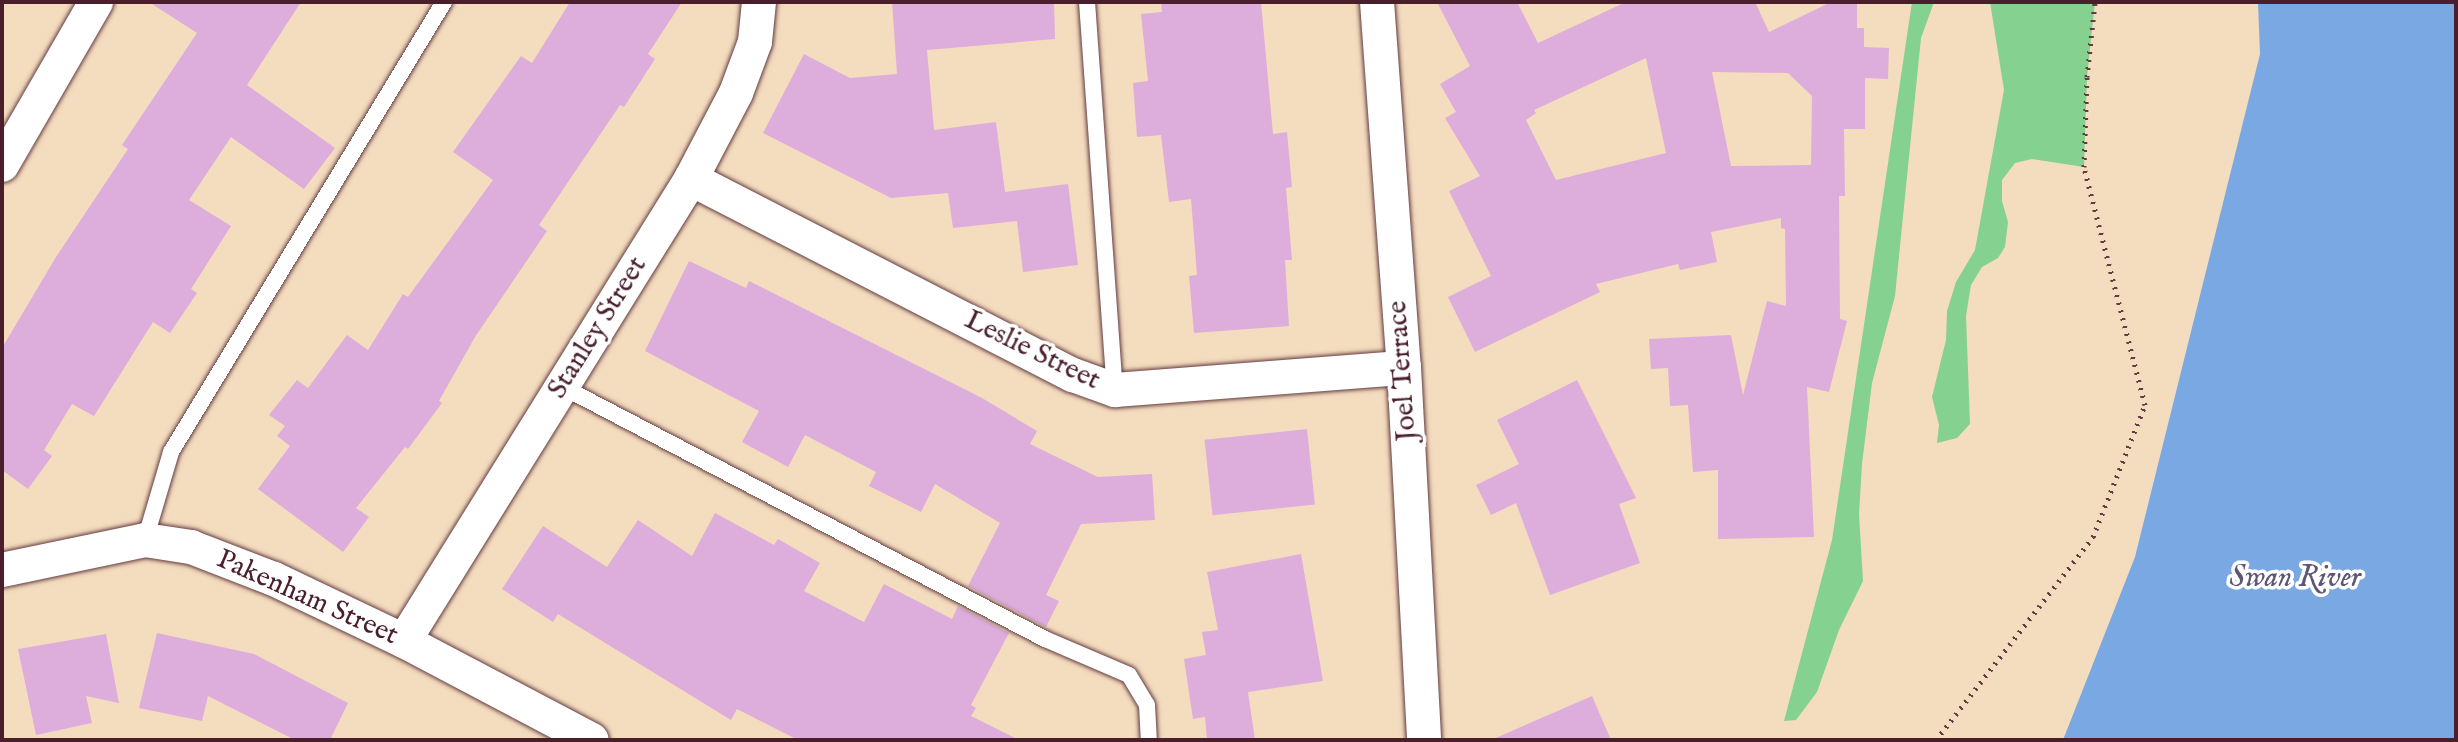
<!DOCTYPE html>
<html>
<head>
<meta charset="utf-8">
<style>
  body { margin:0 }
  #map { position:relative; width:2458px; height:742px; overflow:hidden; background:#f4dcbe; font-family:"IM FELL English",serif }
  div>[style] { position:absolute }
  [style*='--x'] { left:calc(var(--x)*1px); top:calc(var(--y)*1px); width:calc(var(--w)*1px); rotate:calc(var(--a)*1deg) }
  .green>* { inset:0; background:#85d18f }
  .water>* { inset:0; background:#79a8e3 }
  .building>* { inset:0; background:#ddaedc; transform-origin:0 0 }
  .path>* { height:5px; margin-top:-2.5px; transform-origin:0; background:repeating-linear-gradient(90deg,#643b41 0 2px,transparent 0 8px) }
  .roads { filter:drop-shadow(0 0 2px #643b41) drop-shadow(0 0 2px #643b41) }
  .service>* { height:16px; margin:-8px; padding:0 8px; transform-origin:8px; border-radius:8px; background:#fff }
  .minor>* { height:34px; margin:-17px; padding:0 17px; transform-origin:17px; border-radius:17px; background:#fff }
  span { translate:-50% -50%; white-space:nowrap; text-align:center; line-height:1.15; -webkit-text-stroke:7px #fff; paint-order:stroke }
  .street-label { font-size:28px; color:#4a1f2b }
  .water-label { font-size:30px; color:#5d5675; font-style:italic }
  .frame { position:absolute; inset:0; border:4px solid #4a1f2b; pointer-events:none }
</style>
</head>
<body>
<div id="map">
  <div class="green">
    <i style="clip-path:polygon(1912px 2px,1934px 2px,1921px 38px,1895px 296px,1872px 383px,1862px 464px,1859px 514px,1863px 581px,1839px 630px,1817px 692px,1796px 720px,1784px 721px,1832px 540px)"></i>
    <i style="clip-path:polygon(1990px 2px,2095px 2px,2087px 77px,2084px 167px,2032px 159px,2015px 163px,2002px 180px,2002px 201px,2008px 222px,2005px 247px,1998px 258px,1982px 267px,1971px 285px,1966px 316px,1970px 424px,1957px 438px,1937px 443px,1939px 425px,1932px 397px,1946px 340px,1947px 311px,1956px 282px,1975px 250px,2004px 90px)"></i>
  </div>
  <div class="water">
    <i style="clip-path:polygon(2258px 2px,2456px 2px,2456px 740px,2063px 740px,2135px 557px,2260px 54px)"></i>
  </div>
  <div class="building">
    <i style="clip-path:polygon(149px 2px,301px 2px,247px 85px,335px 148px,304px 189px,231px 137px,189px 200px,231px 226px,191px 289px,197px 293px,170px 333px,153px 322px,94px 416px,72px 404px,44px 450px,52px 456px,28px 489px,2px 470px,2px 348px,56px 257px,128px 149px,122px 145px,197px 33px)"></i>
    <i style="clip-path:polygon(570px 2px,682px 2px,648px 54px,655px 59px,624px 107px,620px 105px,539px 225px,547px 231px,475px 337px,439px 401px,442px 403px,408px 449px,405px 447px,356px 508px,369px 517px,343px 552px,258px 489px,290px 446px,277px 436px,285px 426px,269px 415px,297px 380px,308px 388px,347px 335px,368px 350px,403px 294px,408px 297px,493px 180px,453px 152px,521px 56px,532px 63px)"></i>
    <i style="clip-path:polygon(892px 2px,1054px 2px,1055px 39px,927px 50px,934px 130px,996px 122px,1005px 192px,1068px 184px,1078px 265px,1023px 272px,1017px 221px,953px 228px,948px 193px,891px 198px,763px 133px,804px 54px,850px 78px,897px 74px)"></i>
    <i style="clip-path:polygon(1161px 2px,1261px 2px,1273px 134px,1287px 132px,1292px 187px,1286px 188px,1292px 260px,1285px 260px,1289px 326px,1194px 333px,1189px 276px,1197px 275px,1191px 199px,1169px 202px,1161px 135px,1137px 137px,1133px 83px,1148px 81px,1141px 14px,1162px 12px)"></i>
    <i style="clip-path:polygon(evenodd,1437px 2px,1517px 2px,1538px 43px,1626px 2px,1755px 2px,1769px 32px,1831px 2px,1857px 2px,1857px 28px,1864px 28px,1864px 47px,1889px 48px,1888px 79px,1865px 78px,1865px 129px,1844px 129px,1845px 196px,1839px 196px,1840px 319px,1847px 321px,1829px 392px,1807px 387px,1814px 537px,1718px 539px,1718px 470px,1693px 472px,1688px 405px,1670px 406px,1668px 368px,1651px 369px,1649px 339px,1731px 335px,1743px 395px,1767px 301px,1786px 306px,1785px 229px,1781px 228px,1781px 218px,1711px 232px,1717px 262px,1680px 270px,1678px 264px,1596px 284px,1600px 292px,1475px 352px,1448px 297px,1491px 276px,1449px 191px,1480px 176px,1445px 118px,1456px 112px,1440px 84px,1470px 66px,1437px 2px,1646px 58px,1666px 153px,1556px 180px,1526px 120px,1536px 113px,1534px 110px,1646px 58px,1437px 2px,1712px 72px,1788px 73px,1812px 96px,1811px 165px,1731px 166px,1712px 72px)"></i>
    <i style="clip-path:polygon(689px 261px,746px 288px,749px 281px,982px 398px,1037px 431px,1030px 444px,1098px 477px,1152px 474px,1155px 520px,1081px 524px,1046px 595px,1059px 601px,1046px 627px,968px 586px,1000px 523px,935px 484px,921px 512px,869px 486px,876px 472px,805px 435px,788px 467px,742px 442px,759px 411px,645px 351px)"></i>
    <i style="clip-path:polygon(1577px 380px,1636px 498px,1619px 504px,1640px 563px,1550px 595px,1516px 503px,1491px 515px,1476px 485px,1519px 464px,1497px 420px)"></i>
    <i style="left:1307px;top:429px;width:76px;height:103px;rotate:84deg"></i>
    <i style="clip-path:polygon(715px 513px,774px 545px,778px 539px,820px 563px,804px 591px,864px 622px,884px 584px,952px 619px,958px 606px,1009px 633px,971px 705px,976px 708px,971px 716px,1019px 740px,798px 740px,737px 709px,731px 720px,558px 614px,553px 622px,502px 589px,543px 526px,607px 567px,638px 520px,692px 556px)"></i>
    <i style="clip-path:polygon(1301px 554px,1323px 681px,1248px 692px,1255px 740px,1207px 740px,1205px 717px,1193px 719px,1184px 659px,1206px 655px,1202px 632px,1218px 630px,1207px 572px)"></i>
    <i style="clip-path:polygon(157px 633px,254px 654px,348px 703px,330px 740px,295px 740px,208px 696px,202px 721px,139px 708px)"></i>
    <i style="clip-path:polygon(106px 634px,119px 703px,86px 696px,92px 723px,36px 735px,18px 649px)"></i>
    <i style="clip-path:polygon(1592px 696px,1611px 740px,1491px 740px)"></i>
  </div>
  <div class="path">
    <i style="--x:1936;--y:740;--w:257;--a:-52.3"></i>
    <i style="--x:2093;--y:537;--w:142;--a:-68.5"></i>
    <i style="--x:2145;--y:405;--w:246;--a:-104.4"></i>
    <i style="--x:2084;--y:167;--w:90;--a:-88.1"></i>
    <i style="--x:2087;--y:77;--w:75;--a:-83.9"></i>
  </div>
  <div class="roads">
    <div class="service">
      <i style="--x:1087;--y:2;--w:389;--a:85.9"></i>
      <i style="--x:561;--y:386;--w:546;--a:27.6"></i>
      <i style="--x:1045;--y:639;--w:91;--a:23.2"></i>
      <i style="--x:1129;--y:675;--w:35;--a:59"></i>
      <i style="--x:1147;--y:705;--w:35;--a:87"></i>
      <i style="--x:145;--y:540;--w:92;--a:-73.5"></i>
      <i style="--x:171;--y:452;--w:526;--a:-58.76"></i>
    </div>
    <div class="minor">
      <i style="--x:1377;--y:2;--w:367;--a:85.8"></i>
      <i style="--x:1404;--y:368;--w:373;--a:86.9"></i>
      <i style="--x:2;--y:165;--w:188;--a:-60"></i>
      <i style="--x:691;--y:179;--w:429;--a:27.2"></i>
      <i style="--x:1073;--y:375;--w:45;--a:19.7"></i>
      <i style="--x:1115;--y:390;--w:290;--a:-4.4"></i>
      <i style="--x:2;--y:570;--w:146;--a:-11.8"></i>
      <i style="--x:145;--y:540;--w:47;--a:8.7"></i>
      <i style="--x:191;--y:547;--w:89;--a:21.1"></i>
      <i style="--x:274;--y:579;--w:144;--a:25.5"></i>
      <i style="--x:404;--y:641;--w:212;--a:27.8"></i>
      <i style="--x:404;--y:641;--w:544;--a:-58.15"></i>
      <i style="--x:691;--y:179;--w:97;--a:-62.4"></i>
      <i style="--x:736;--y:93;--w:54;--a:-69.6"></i>
      <i style="--x:755;--y:42;--w:40;--a:-84.3"></i>
    </div>
  </div>
  <div class="street-label">
    <span style="left:598px;top:328px;rotate:-58deg">Stanley Street</span>
    <span style="left:1032px;top:351px;rotate:26deg">Leslie Street</span>
    <span style="left:1403px;top:371px;rotate:-94deg">Joel Terrace</span>
    <span style="left:307px;top:598px;rotate:24deg">Pakenham Street</span>
  </div>
  <div class="water-label">
    <span style="left:2295px;top:578px">Swan River</span>
  </div>
  <div class="frame"></div>
</div>
</body>
</html>
